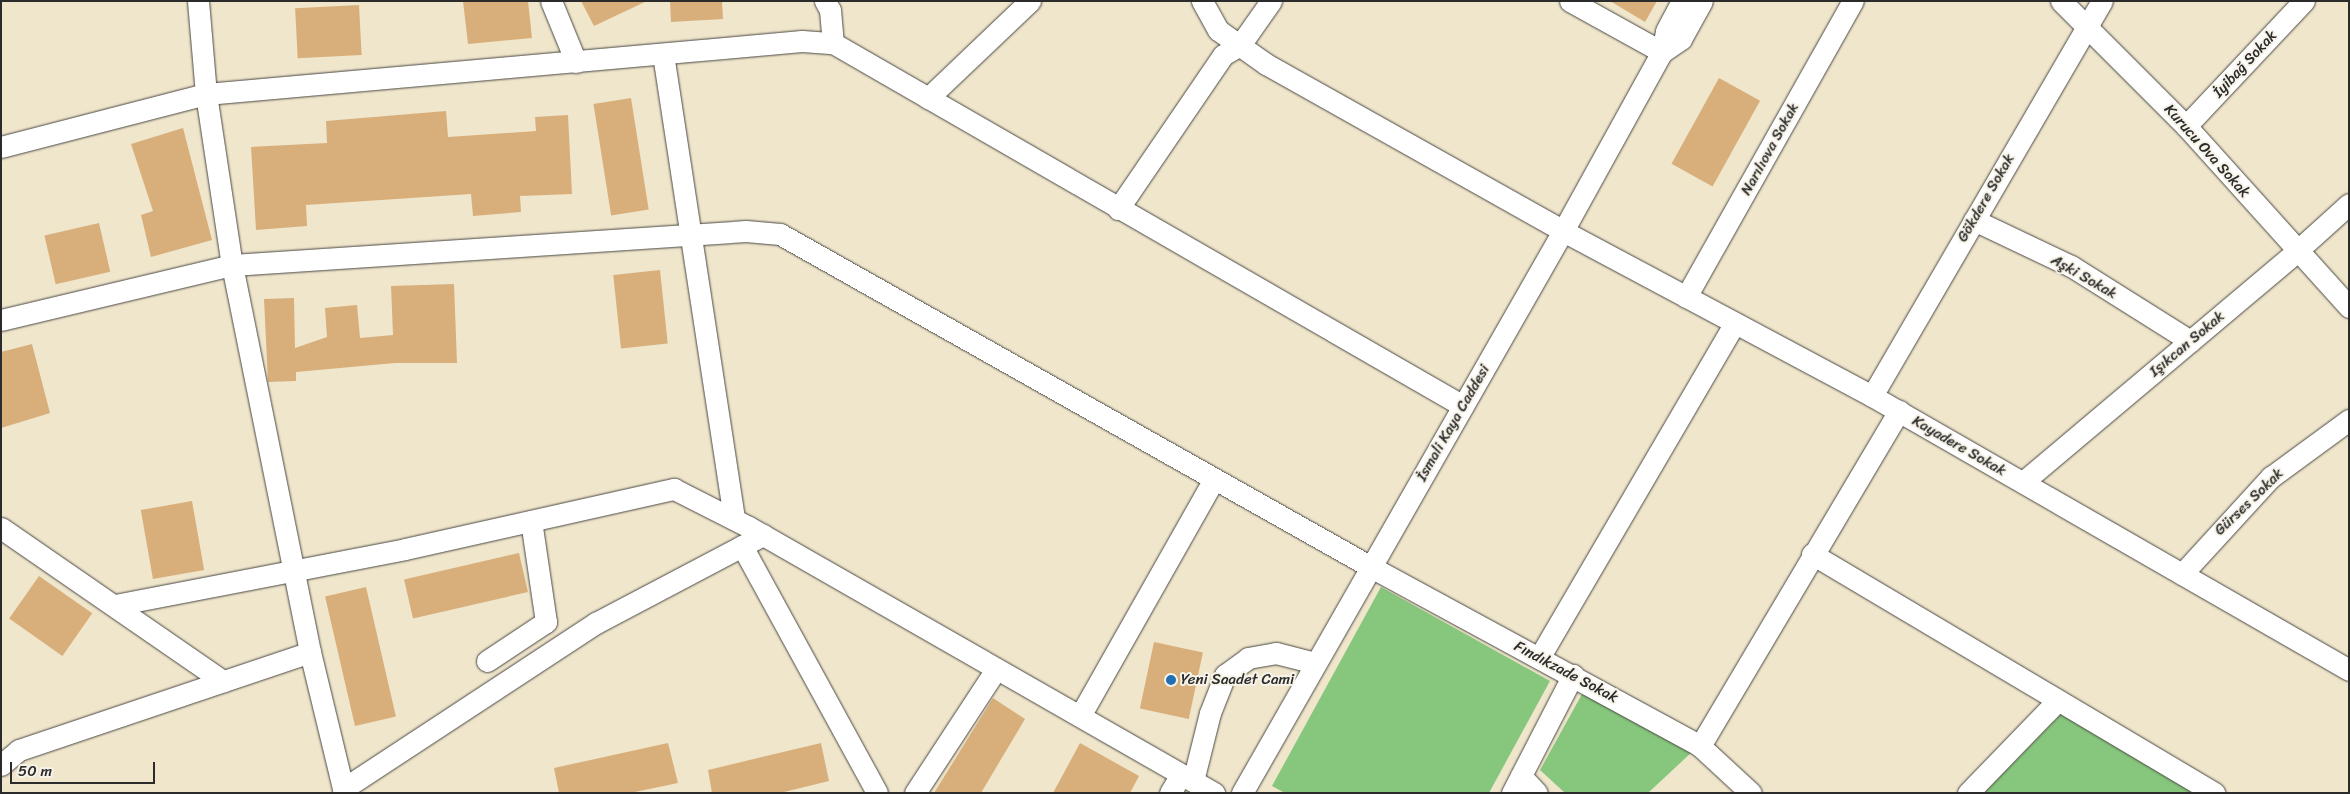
<!DOCTYPE html>
<html>
<head>
<meta charset="utf-8">
<style>
  body { margin:0 }
  #map { position:relative; width:2350px; height:794px; overflow:hidden; background:#f0e6cc; font-family:Sriracha,sans-serif }
  div>[style] { position:absolute }
  [style*='--x'] { left:calc(var(--x)*1px); top:calc(var(--y)*1px); width:calc(var(--w)*1px); rotate:calc(var(--a)*1deg) }
  .green>* { inset:0; background:#87c67d }
  .building>* { inset:0; background:#d8af7b; transform-origin:0 0 }
  .roads { filter:drop-shadow(0 0 1px #494743) drop-shadow(0 0 1px #494743) }
  .minor>* { height:21px; margin:-10.5px; padding:0 10.5px; transform-origin:10.5px; border-radius:10.5px; background:#fff }
  .dots>* { width:14px; height:14px; translate:-50% -50%; box-sizing:border-box; border:2px solid #f7f3e8; border-radius:50% }
  span { translate:-50% -50%; white-space:nowrap; text-align:center; line-height:1.15; -webkit-text-stroke:4px #f7f3e8; paint-order:stroke }
  .street-label { font-size:15px; color:#2b2b2b }
  .poi-label { font-size:15px; color:#2b2b2b }
  .left { translate:0 -50%; text-align:left }
  .frame { position:absolute; inset:0; border:2px solid #2b2b2b; pointer-events:none }
  .scale { position:absolute; left:10px; top:762px; width:145px; height:22px; box-sizing:border-box; border:2px solid #2b2b2b; border-top:0; padding-left:6px; font-size:15px; line-height:18px; white-space:nowrap; color:#2b2b2b; -webkit-text-stroke:4px #f7f3e8; paint-order:stroke }
</style>
</head>
<body>
<div id="map">
  <div class="green">
    <i style="clip-path:polygon(1381px 587px,1550px 681px,1489px 793px,1285px 793px,1272px 786px)"></i>
    <i style="clip-path:polygon(1587px 685px,1693px 751px,1648px 793px,1565px 793px,1540px 770px)"></i>
    <i style="clip-path:polygon(2062px 713px,2196px 793px,1984px 793px)"></i>
  </div>
  <div class="building">
    <i style="clip-path:polygon(463px 1px,528px 1px,532px 38px,468px 44px)"></i>
    <i style="clip-path:polygon(581px 1px,647px 1px,594px 26px)"></i>
    <i style="clip-path:polygon(670px 1px,722px 1px,723px 19px,671px 22px)"></i>
    <i style="clip-path:polygon(1610px 1px,1657px 1px,1645px 22px)"></i>
    <i style="left:359px;top:5px;width:50px;height:64px;rotate:87deg"></i>
    <i style="left:1719px;top:78px;width:47px;height:98px;rotate:29deg"></i>
    <i style="left:631px;top:98px;width:113px;height:38px;rotate:81deg"></i>
    <i style="clip-path:polygon(446px 111px,448px 137px,536px 131px,535px 117px,568px 115px,572px 194px,520px 196px,521px 212px,473px 216px,471px 194px,306px 205px,307px 226px,256px 230px,251px 147px,327px 143px,326px 121px)"></i>
    <i style="clip-path:polygon(183px 128px,212px 240px,151px 257px,141px 215px,153px 211px,131px 144px)"></i>
    <i style="left:99px;top:223px;width:50px;height:56px;rotate:77deg"></i>
    <i style="left:660px;top:270px;width:74px;height:47px;rotate:84deg"></i>
    <i style="clip-path:polygon(454px 284px,457px 363px,395px 363px,296px 372px,296px 381px,268px 382px,264px 299px,294px 298px,295px 348px,327px 337px,325px 308px,357px 305px,360px 338px,393px 335px,391px 286px)"></i>
    <i style="clip-path:polygon(32px 344px,50px 413px,1px 428px,1px 352px)"></i>
    <i style="left:192px;top:501px;width:70px;height:52px;rotate:80deg"></i>
    <i style="left:519px;top:553px;width:40px;height:118px;rotate:77deg"></i>
    <i style="left:39px;top:576px;width:65px;height:52px;rotate:35deg"></i>
    <i style="left:366px;top:587px;width:133px;height:42px;rotate:77deg"></i>
    <i style="left:1154px;top:642px;width:50px;height:68px;rotate:12deg"></i>
    <i style="clip-path:polygon(993px 698px,1025px 719px,981px 793px,934px 793px)"></i>
    <i style="clip-path:polygon(668px 743px,678px 783px,630px 793px,559px 793px,554px 768px)"></i>
    <i style="clip-path:polygon(821px 743px,829px 781px,780px 793px,712px 793px,708px 770px)"></i>
    <i style="clip-path:polygon(1080px 743px,1139px 776px,1130px 793px,1053px 793px)"></i>
  </div>
  <div class="roads">
    <div class="minor">
      <i style="--x:198;--y:1;--w:93;--a:85.1"></i>
      <i style="--x:206;--y:94;--w:173;--a:81.4"></i>
      <i style="--x:232;--y:265;--w:395;--a:78.6"></i>
      <i style="--x:310;--y:652;--w:145;--a:76.4"></i>
      <i style="--x:551;--y:1;--w:66;--a:67.7"></i>
      <i style="--x:825;--y:1;--w:10;--a:61"></i>
      <i style="--x:830;--y:10;--w:33;--a:85"></i>
      <i style="--x:1202;--y:1;--w:33;--a:61"></i>
      <i style="--x:1218;--y:30;--w:59;--a:35.3"></i>
      <i style="--x:1266;--y:64;--w:341;--a:29.3"></i>
      <i style="--x:1563;--y:231;--w:350;--a:28.1"></i>
      <i style="--x:1872;--y:396;--w:550;--a:29.87"></i>
      <i style="--x:1570;--y:1;--w:105;--a:29"></i>
      <i style="--x:2061;--y:1;--w:177;--a:45"></i>
      <i style="--x:2186;--y:126;--w:244;--a:48"></i>
      <i style="--x:1662;--y:52;--w:23;--a:-34"></i>
      <i style="--x:1681;--y:39;--w:43;--a:-61.1"></i>
      <i style="--x:663;--y:54;--w:470;--a:81.3"></i>
      <i style="--x:928;--y:98;--w:141;--a:-43.6"></i>
      <i style="--x:2186;--y:126;--w:172;--a:-46.7"></i>
      <i style="--x:1;--y:147;--w:212;--a:-14.5"></i>
      <i style="--x:206;--y:94;--w:598;--a:-5.08"></i>
      <i style="--x:802;--y:41;--w:31;--a:4"></i>
      <i style="--x:833;--y:43;--w:727;--a:29.95"></i>
      <i style="--x:1118;--y:209;--w:186;--a:-55.7"></i>
      <i style="--x:1223;--y:55;--w:20;--a:-30"></i>
      <i style="--x:1240;--y:45;--w:54;--a:-54.8"></i>
      <i style="--x:1974;--y:220;--w:107;--a:25.4"></i>
      <i style="--x:2071;--y:266;--w:141;--a:32.2"></i>
      <i style="--x:1686;--y:297;--w:340;--a:-60.6"></i>
      <i style="--x:1;--y:320;--w:237;--a:-13.4"></i>
      <i style="--x:232;--y:265;--w:515;--a:-3.78"></i>
      <i style="--x:746;--y:231;--w:34;--a:5"></i>
      <i style="--x:780;--y:234;--w:678;--a:29.4"></i>
      <i style="--x:1371;--y:567;--w:375;--a:28.5"></i>
      <i style="--x:1700;--y:746;--w:69;--a:42.7"></i>
      <i style="--x:1872;--y:396;--w:457;--a:-59.8"></i>
      <i style="--x:2023;--y:482;--w:358;--a:-40.1"></i>
      <i style="--x:2297;--y:251;--w:70;--a:-42.1"></i>
      <i style="--x:1;--y:528;--w:270;--a:34.6"></i>
      <i style="--x:742;--y:546;--w:281;--a:61.3"></i>
      <i style="--x:1812;--y:554;--w:468;--a:30.7"></i>
      <i style="--x:2182;--y:574;--w:132;--a:-47.5"></i>
      <i style="--x:2271;--y:477;--w:97;--a:-36.2"></i>
      <i style="--x:115;--y:605;--w:295;--a:-10.9"></i>
      <i style="--x:405;--y:549;--w:276;--a:-12.6"></i>
      <i style="--x:674;--y:489;--w:84;--a:26.9"></i>
      <i style="--x:749;--y:527;--w:536;--a:29.77"></i>
      <i style="--x:1539;--y:658;--w:388;--a:-59.7"></i>
      <i style="--x:487;--y:661;--w:71;--a:-33.5"></i>
      <i style="--x:546;--y:622;--w:102;--a:-98.4"></i>
      <i style="--x:1080;--y:716;--w:272;--a:-60.5"></i>
      <i style="--x:1700;--y:746;--w:390;--a:-59.3"></i>
      <i style="--x:1;--y:765;--w:23;--a:-40"></i>
      <i style="--x:19;--y:750;--w:307;--a:-18.6"></i>
      <i style="--x:1521;--y:776;--w:23;--a:47"></i>
      <i style="--x:1193;--y:781;--w:70;--a:-76"></i>
      <i style="--x:1210;--y:713;--w:41;--a:-68.5"></i>
      <i style="--x:1225;--y:675;--w:29;--a:-36"></i>
      <i style="--x:1248;--y:658;--w:28;--a:-10"></i>
      <i style="--x:1276;--y:653;--w:40;--a:14.4"></i>
      <i style="--x:343;--y:789;--w:303;--a:-33.3"></i>
      <i style="--x:596;--y:623;--w:189;--a:-27.8"></i>
      <i style="--x:915;--y:793;--w:148;--a:-56.8"></i>
      <i style="--x:1170;--y:793;--w:21;--a:-59"></i>
      <i style="--x:1242;--y:793;--w:647;--a:-60.27"></i>
      <i style="--x:1563;--y:231;--w:205;--a:-61.1"></i>
      <i style="--x:1662;--y:52;--w:21;--a:-79"></i>
      <i style="--x:1666;--y:31;--w:34;--a:-62"></i>
      <i style="--x:1512;--y:793;--w:133;--a:-62.7"></i>
      <i style="--x:1968;--y:793;--w:129;--a:-45.9"></i>
    </div>
  </div>
  <div class="dots">
    <i style="left:1171px;top:680px;background:#1f6fb2"></i>
  </div>
  <div class="street-label">
    <span style="left:2245px;top:64px;rotate:-47deg">İyibağ Sokak</span>
    <span style="left:1770px;top:149px;rotate:-61deg">Narılıova Sokak</span>
    <span style="left:2207px;top:151px;rotate:48deg">Kurucu Ova Sokak</span>
    <span style="left:1986px;top:198px;rotate:-60deg">Gökdere Sokak</span>
    <span style="left:2084px;top:277px;rotate:30deg">Aşki Sokak</span>
    <span style="left:2187px;top:344px;rotate:-40deg">Işıkcan Sokak</span>
    <span style="left:1453px;top:423px;rotate:-60deg">İsmali Kaya Caddesi</span>
    <span style="left:1959px;top:446px;rotate:30deg">Kayadere Sokak</span>
    <span style="left:2249px;top:502px;rotate:-44deg">Gürses Sokak</span>
    <span style="left:1566px;top:672px;rotate:28deg">Fındıkzade Sokak</span>
  </div>
  <div class="poi-label">
    <span class="left" style="left:1181px;top:680px">Yeni Saadet Cami</span>
  </div>
  <div class="frame"></div>
  <div class="scale">50 m</div>
</div>
</body>
</html>
